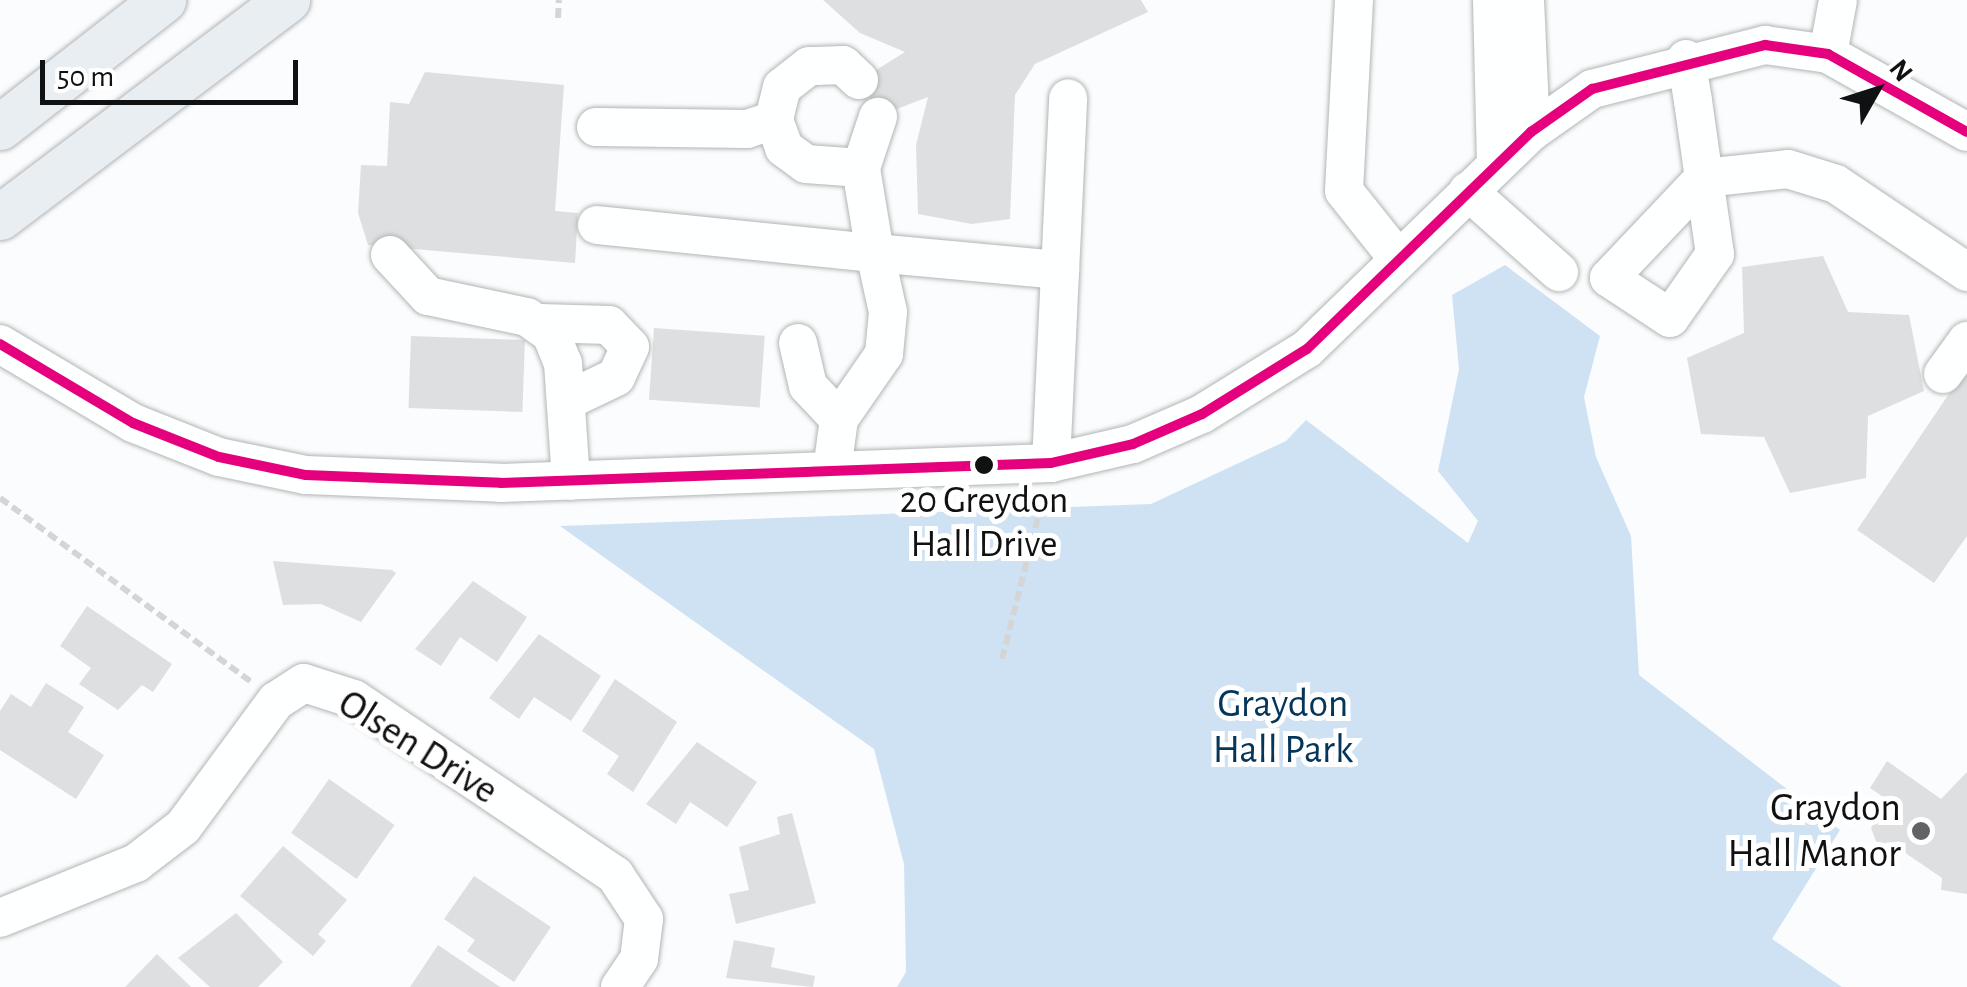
<!DOCTYPE html>
<html>
<head>
<meta charset="utf-8">
<style>
  body { margin:0 }
  #map { position:relative; width:1967px; height:987px; overflow:hidden; background:#fafcfe; font-family:"Alegreya Sans",sans-serif }
  div>[style] { position:absolute }
  [style*='--x'] { left:calc(var(--x)*1px); top:calc(var(--y)*1px); width:calc(var(--w)*1px); rotate:calc(var(--a)*1deg) }
  .green>* { inset:0; background:#cfe2f4 }
  .building>* { inset:0; background:#dedfe1; transform-origin:0 0 }
  .path>* { height:6px; margin-top:-3px; transform-origin:0; background:repeating-linear-gradient(90deg,#d5d5d5 0 10px,transparent 0 15px) }
  .roads { filter:drop-shadow(0 0 2px #b3b4b5) drop-shadow(0 0 2px #b3b4b5) }
  .minor>* { height:38px; margin:-19px; padding:0 19px; transform-origin:19px; border-radius:19px; background:#feffff }
  .major>* { height:45px; margin:-22.5px; padding:0 22.5px; transform-origin:22.5px; border-radius:22.5px; background:#e8eef2 }
  .bus-1>* { height:10px; margin:-5px; padding:0 5px; transform-origin:5px; border-radius:5px; background:#e5007d }
  .dots>* { width:28px; height:28px; translate:-50% -50%; box-sizing:border-box; border:5px solid #fff; border-radius:50% }
  span { translate:-50% -50%; white-space:nowrap; text-align:center; line-height:1.15; -webkit-text-stroke:10px #fff; paint-order:stroke }
  .bus-label { font-size:38px; color:#101112 }
  .park-label { font-size:40px; color:#053559 }
  .street-label { font-size:40px; color:#101112 }
  .poi-label { font-size:40px; color:#101112 }
  .right { translate:-100% -50%; text-align:right }
  .north { position:absolute; left:1827px; top:40px; width:100px; height:100px; -webkit-text-stroke:8px #fff; paint-order:stroke; rotate:51deg; font-size:28px; font-weight:700; line-height:40px; text-align:center; color:#101112 }
  .north::after { content:''; display:block; margin:auto; width:35px; height:45px; background:#101112; clip-path:polygon(50% 0,100% 100%,50% 72%,0 100%) }
  .scale { position:absolute; left:40px; top:60px; width:258px; height:45px; box-sizing:border-box; border:5px solid #101112; border-top:0; padding-left:12px; font-size:30px; line-height:35px; white-space:nowrap; color:#101112; -webkit-text-stroke:8px #fff; paint-order:stroke }
</style>
</head>
<body>
<div id="map">
  <div class="green">
    <i style="clip-path:polygon(1505px 265px,1600px 336px,1584px 397px,1596px 457px,1631px 536px,1639px 675px,1840px 830px,1772px 939px,1842px 987px,897px 987px,906px 972px,904px 864px,874px 749px,560px 526px,1151px 504px,1286px 441px,1306px 420px,1468px 543px,1478px 521px,1438px 471px,1459px 369px,1452px 295px)"></i>
  </div>
  <div class="building">
    <i style="clip-path:polygon(823px 0,1141px 0,1148px 12px,1035px 64px,1015px 95px,1010px 219px,972px 224px,918px 214px,916px 145px,928px 97px,889px 112px,870px 101px,870px 74px,905px 52px,860px 33px)"></i>
    <i style="clip-path:polygon(425px 72px,564px 85px,555px 211px,578px 213px,575px 263px,368px 245px,358px 213px,361px 165px,387px 166px,390px 102px,409px 104px)"></i>
    <i style="clip-path:polygon(1823px 256px,1848px 312px,1909px 315px,1924px 391px,1868px 416px,1866px 478px,1790px 493px,1764px 437px,1701px 434px,1687px 358px,1744px 333px,1742px 267px)"></i>
    <i style="left:654px;top:328px;width:111px;height:72px;rotate:4deg"></i>
    <i style="left:411px;top:336px;width:114px;height:72px;rotate:2deg"></i>
    <i style="clip-path:polygon(1967px 367px,1967px 536px,1934px 583px,1857px 530px)"></i>
    <i style="clip-path:polygon(273px 561px,392px 570px,396px 573px,361px 622px,321px 604px,283px 605px)"></i>
    <i style="clip-path:polygon(473px 581px,527px 617px,497px 662px,460px 637px,441px 666px,415px 649px)"></i>
    <i style="clip-path:polygon(87px 606px,172px 664px,153px 692px,142px 685px,118px 710px,79px 684px,91px 668px,60px 646px)"></i>
    <i style="clip-path:polygon(539px 634px,601px 676px,571px 721px,534px 697px,519px 719px,489px 698px)"></i>
    <i style="clip-path:polygon(615px 679px,677px 722px,633px 792px,607px 774px,619px 756px,582px 731px)"></i>
    <i style="clip-path:polygon(46px 683px,84px 707px,68px 732px,104px 755px,76px 799px,0 750px,0 711px,11px 694px,31px 707px)"></i>
    <i style="clip-path:polygon(697px 742px,757px 782px,727px 827px,690px 802px,676px 824px,646px 804px)"></i>
    <i style="clip-path:polygon(1887px 761px,1941px 799px,1967px 772px,1967px 894px,1941px 890px,1942px 878px,1901px 850px,1879px 849px,1871px 828px,1889px 801px,1870px 788px)"></i>
    <i style="left:329px;top:779px;width:80px;height:66px;rotate:35deg"></i>
    <i style="clip-path:polygon(792px 813px,816px 903px,736px 924px,729px 894px,749px 890px,739px 847px,780px 834px,777px 817px)"></i>
    <i style="clip-path:polygon(283px 846px,347px 900px,318px 934px,326px 941px,313px 956px,240px 896px)"></i>
    <i style="clip-path:polygon(474px 876px,551px 927px,514px 982px,467px 951px,475px 940px,444px 919px)"></i>
    <i style="clip-path:polygon(236px 913px,283px 962px,258px 987px,210px 987px,178px 958px)"></i>
    <i style="clip-path:polygon(734px 940px,775px 948px,771px 967px,815px 976px,813px 987px,726px 978px)"></i>
    <i style="clip-path:polygon(438px 945px,500px 987px,410px 987px)"></i>
    <i style="clip-path:polygon(157px 954px,191px 987px,125px 987px)"></i>
  </div>
  <div class="path">
    <i style="--x:558;--y:18;--w:18;--a:-87"></i>
    <i style="--x:0;--y:498;--w:311;--a:36.2"></i>
    <i style="--x:1002;--y:659;--w:159;--a:-75.8"></i>
  </div>
  <div class="roads">
    <div class="minor">
      <i style="--x:1354;--y:0;--w:191;--a:93"></i>
      <i style="--x:1344;--y:191;--w:88;--a:51.4"></i>
      <i style="--x:1492;--y:0;--w:164;--a:88.6"></i>
      <i style="--x:1525;--y:0;--w:132;--a:87.4"></i>
      <i style="--x:1828;--y:54;--w:55;--a:-79.5"></i>
      <i style="--x:1686;--y:59;--w:43;--a:80.5"></i>
      <i style="--x:1693;--y:101;--w:78;--a:81.9"></i>
      <i style="--x:1704;--y:178;--w:77;--a:81.8"></i>
      <i style="--x:1715;--y:254;--w:78;--a:125.1"></i>
      <i style="--x:1670;--y:318;--w:73;--a:-146.7"></i>
      <i style="--x:1609;--y:278;--w:138;--a:-46.5"></i>
      <i style="--x:1704;--y:178;--w:84;--a:-6.1"></i>
      <i style="--x:1788;--y:169;--w:50;--a:17.4"></i>
      <i style="--x:1836;--y:184;--w:158;--a:33.9"></i>
      <i style="--x:859;--y:80;--w:22;--a:-137"></i>
      <i style="--x:843;--y:65;--w:34;--a:178"></i>
      <i style="--x:809;--y:66;--w:34;--a:142"></i>
      <i style="--x:782;--y:87;--w:34;--a:104"></i>
      <i style="--x:774;--y:120;--w:30;--a:70"></i>
      <i style="--x:784;--y:148;--w:27;--a:36"></i>
      <i style="--x:806;--y:164;--w:55;--a:4.2"></i>
      <i style="--x:596;--y:127;--w:151;--a:0.8"></i>
      <i style="--x:747;--y:129;--w:28;--a:-18"></i>
      <i style="--x:1468;--y:191;--w:122;--a:41.7"></i>
      <i style="--x:597;--y:225;--w:279;--a:5.8"></i>
      <i style="--x:875;--y:253;--w:86;--a:-99.4"></i>
      <i style="--x:861;--y:168;--w:54;--a:-71.6"></i>
      <i style="--x:390;--y:255;--w:56;--a:47.2"></i>
      <i style="--x:428;--y:296;--w:101;--a:12"></i>
      <i style="--x:527;--y:317;--w:29;--a:35"></i>
      <i style="--x:551;--y:334;--w:31;--a:68"></i>
      <i style="--x:563;--y:363;--w:118;--a:86.1"></i>
      <i style="--x:540;--y:323;--w:69;--a:1.7"></i>
      <i style="--x:609;--y:325;--w:30;--a:46"></i>
      <i style="--x:630;--y:347;--w:33;--a:115"></i>
      <i style="--x:616;--y:377;--w:55;--a:154.4"></i>
      <i style="--x:798;--y:343;--w:44;--a:76.9"></i>
      <i style="--x:808;--y:386;--w:45;--a:46.8"></i>
      <i style="--x:0;--y:344;--w:155;--a:30.7"></i>
      <i style="--x:133;--y:423;--w:92;--a:21.6"></i>
      <i style="--x:219;--y:457;--w:89;--a:11.7"></i>
      <i style="--x:306;--y:475;--w:195;--a:2.3"></i>
      <i style="--x:501;--y:483;--w:550;--a:-2.08"></i>
      <i style="--x:1051;--y:463;--w:84;--a:-13"></i>
      <i style="--x:1133;--y:444;--w:75;--a:-23.5"></i>
      <i style="--x:1202;--y:414;--w:123;--a:-31.8"></i>
      <i style="--x:1307;--y:349;--w:312;--a:-44.1"></i>
      <i style="--x:1531;--y:132;--w:75;--a:-35.2"></i>
      <i style="--x:1592;--y:89;--w:179;--a:-14.3"></i>
      <i style="--x:1765;--y:45;--w:64;--a:8.1"></i>
      <i style="--x:1828;--y:54;--w:159;--a:29.3"></i>
      <i style="--x:1943;--y:374;--w:41;--a:-54"></i>
      <i style="--x:1051;--y:463;--w:365;--a:-87.3"></i>
      <i style="--x:832;--y:470;--w:51;--a:-82.2"></i>
      <i style="--x:839;--y:419;--w:79;--a:-55.3"></i>
      <i style="--x:884;--y:354;--w:42;--a:-84.6"></i>
      <i style="--x:888;--y:312;--w:60;--a:-102.4"></i>
      <i style="--x:875;--y:253;--w:186;--a:5.3"></i>
      <i style="--x:0;--y:918;--w:147;--a:-22"></i>
      <i style="--x:136;--y:863;--w:59;--a:-37.5"></i>
      <i style="--x:183;--y:827;--w:157;--a:-53.6"></i>
      <i style="--x:276;--y:701;--w:33;--a:-33"></i>
      <i style="--x:304;--y:683;--w:52;--a:17.7"></i>
      <i style="--x:354;--y:699;--w:315;--a:34"></i>
      <i style="--x:615;--y:875;--w:53;--a:56.6"></i>
      <i style="--x:644;--y:919;--w:40;--a:97.1"></i>
      <i style="--x:639;--y:959;--w:34;--a:124"></i>
    </div>
    <div class="major">
      <i style="--x:0;--y:127;--w:207;--a:-37.9"></i>
      <i style="--x:0;--y:217;--w:360;--a:-37.1"></i>
    </div>
  </div>
  <div class="bus-1">
    <i style="--x:0;--y:344;--w:155;--a:30.7"></i>
    <i style="--x:133;--y:423;--w:92;--a:21.6"></i>
    <i style="--x:219;--y:457;--w:89;--a:11.7"></i>
    <i style="--x:306;--y:475;--w:195;--a:2.3"></i>
    <i style="--x:501;--y:483;--w:550;--a:-2.08"></i>
    <i style="--x:1051;--y:463;--w:84;--a:-13"></i>
    <i style="--x:1133;--y:444;--w:75;--a:-23.5"></i>
    <i style="--x:1202;--y:414;--w:123;--a:-31.8"></i>
    <i style="--x:1307;--y:349;--w:312;--a:-44.1"></i>
    <i style="--x:1531;--y:132;--w:75;--a:-35.2"></i>
    <i style="--x:1592;--y:89;--w:179;--a:-14.3"></i>
    <i style="--x:1765;--y:45;--w:64;--a:8.1"></i>
    <i style="--x:1828;--y:54;--w:159;--a:29.3"></i>
  </div>
  <div class="dots">
    <i style="left:984px;top:465px;background:#101112"></i>
    <i style="left:1921px;top:831px;background:#626365"></i>
  </div>
  <div class="bus-label">
    <span style="left:984px;top:524px">20 Greydon<br>Hall Drive</span>
  </div>
  <div class="park-label">
    <span style="left:1283px;top:727px">Graydon<br>Hall Park</span>
  </div>
  <div class="street-label">
    <span style="left:418px;top:747px;rotate:32deg">Olsen Drive</span>
  </div>
  <div class="poi-label">
    <span class="right" style="left:1901px;top:831px">Graydon<br>Hall Manor</span>
  </div>
  <div class="north">N</div>
  <div class="scale">50 m</div>
</div>
</body>
</html>
